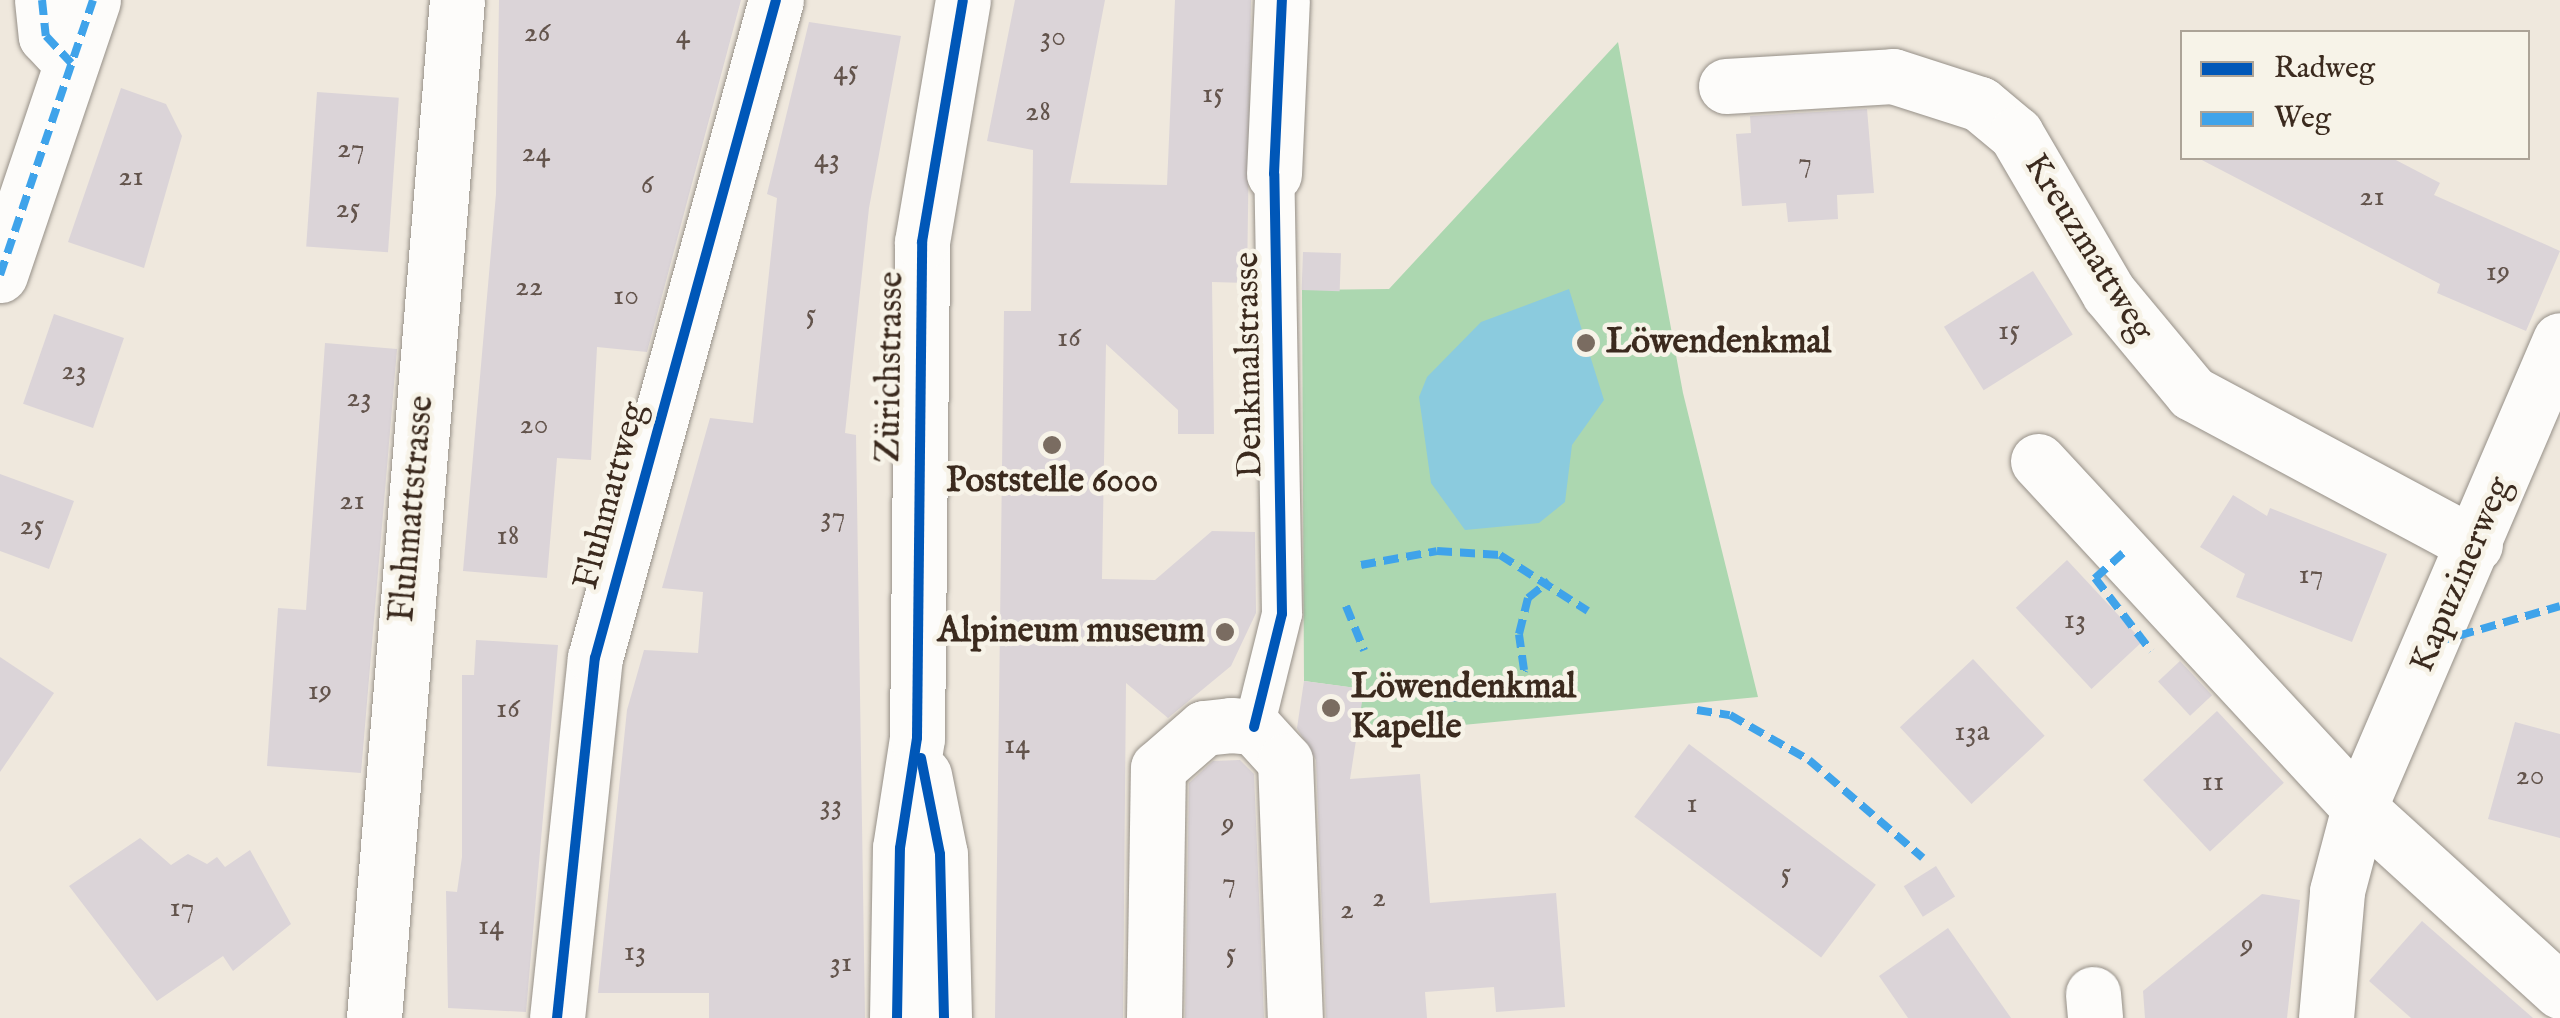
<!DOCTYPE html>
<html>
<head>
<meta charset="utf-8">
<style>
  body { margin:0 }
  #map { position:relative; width:2560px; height:1018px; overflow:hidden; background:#efe8dd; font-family:"IM FELL English",serif }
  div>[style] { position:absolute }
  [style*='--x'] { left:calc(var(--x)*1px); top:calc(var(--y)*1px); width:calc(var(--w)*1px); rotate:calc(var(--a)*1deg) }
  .green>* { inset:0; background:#acd7b0 }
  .water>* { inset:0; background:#8bcbde }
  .building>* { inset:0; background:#dbd4d8; transform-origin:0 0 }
  .roads { filter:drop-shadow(0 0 2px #969088) drop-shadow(0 0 2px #969088) }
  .pedestrian>* { height:40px; margin:-20px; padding:0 20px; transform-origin:20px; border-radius:20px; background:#fdfcfa }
  .minor>* { height:55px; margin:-27.5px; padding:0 27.5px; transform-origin:27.5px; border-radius:27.5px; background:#fdfcfa }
  .primary>* { height:55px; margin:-27.5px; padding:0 27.5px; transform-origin:27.5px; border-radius:27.5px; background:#fdfcfa }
  .quiet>* { height:8px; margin-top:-4px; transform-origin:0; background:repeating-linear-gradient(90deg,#3fa3ea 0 15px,transparent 0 23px) }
  .cycleway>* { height:10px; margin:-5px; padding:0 5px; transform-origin:5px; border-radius:5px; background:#0057b8 }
  .dots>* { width:28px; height:28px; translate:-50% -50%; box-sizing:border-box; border:5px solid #f7f3e8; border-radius:50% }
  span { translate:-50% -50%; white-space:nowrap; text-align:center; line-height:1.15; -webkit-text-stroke:9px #f7f3e8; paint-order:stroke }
  .number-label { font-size:30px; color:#63544c }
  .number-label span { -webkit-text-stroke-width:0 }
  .street-label { font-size:35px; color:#3b2a1e }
  .poi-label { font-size:35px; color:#3b2a1e; font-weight:700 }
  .left { translate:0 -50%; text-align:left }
  .right { translate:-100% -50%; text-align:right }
  .legend { position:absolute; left:2180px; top:30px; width:350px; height:130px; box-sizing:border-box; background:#f7f3e8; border:2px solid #aca397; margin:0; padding:12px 18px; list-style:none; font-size:30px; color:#3b2a1e }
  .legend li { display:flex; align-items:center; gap:20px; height:50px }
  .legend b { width:50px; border:2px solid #aca397 }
</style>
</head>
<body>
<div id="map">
  <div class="green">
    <i style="clip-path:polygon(1618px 42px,1683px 393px,1758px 697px,1357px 735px,1363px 689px,1304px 681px,1302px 290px,1389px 289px)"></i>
  </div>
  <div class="water">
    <i style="clip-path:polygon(1569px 289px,1604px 400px,1572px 445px,1565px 502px,1539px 523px,1465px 530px,1431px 483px,1419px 397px,1427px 377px,1481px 322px)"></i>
  </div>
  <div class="building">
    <i style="clip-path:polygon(499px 0,741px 0,647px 352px,597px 347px,591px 460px,557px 458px,547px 578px,463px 571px,496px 194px)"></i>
    <i style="clip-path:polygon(1015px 0,1105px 0,1070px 183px,1167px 185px,1175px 0,1251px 0,1247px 283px,1212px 282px,1214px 434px,1178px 434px,1178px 410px,1106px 344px,1102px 579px,1155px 580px,1212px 531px,1255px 532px,1256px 613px,1231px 666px,1168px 718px,1126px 683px,1123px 1018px,995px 1018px,1004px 311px,1031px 311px,1033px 150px,987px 141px)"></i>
    <i style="clip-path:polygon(809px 22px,901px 36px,869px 208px,845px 433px,856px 435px,865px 1018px,709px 1018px,709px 993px,598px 993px,627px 710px,644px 650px,698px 653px,703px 592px,662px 588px,710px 418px,753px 423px,777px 198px,767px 194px)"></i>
    <i style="clip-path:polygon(121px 88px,166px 104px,182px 136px,144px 268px,68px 242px)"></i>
    <i style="left:317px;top:92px;width:82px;height:155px;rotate:4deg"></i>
    <i style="clip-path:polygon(1867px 109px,1874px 193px,1837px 195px,1838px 219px,1788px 222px,1786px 203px,1742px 206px,1736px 134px,1751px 133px,1750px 116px)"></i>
    <i style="clip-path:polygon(2198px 158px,2392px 158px,2440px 183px,2434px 195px,2560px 251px,2526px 331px,2437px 293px,2440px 284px)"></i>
    <i style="left:1303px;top:252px;width:38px;height:38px;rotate:2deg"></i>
    <i style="left:2033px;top:271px;width:75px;height:105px;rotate:58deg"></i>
    <i style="left:54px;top:314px;width:74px;height:95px;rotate:19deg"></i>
    <i style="clip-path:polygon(325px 343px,397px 349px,361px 773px,267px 766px,278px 608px,306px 610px)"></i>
    <i style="clip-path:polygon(0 474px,74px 501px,49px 569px,0 551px)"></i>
    <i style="clip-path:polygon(2233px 495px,2267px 516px,2270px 508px,2387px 554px,2352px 642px,2236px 597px,2245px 574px,2200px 547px)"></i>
    <i style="left:2067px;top:560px;width:111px;height:70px;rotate:47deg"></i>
    <i style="clip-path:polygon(476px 640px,558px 645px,526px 1012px,448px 1008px,446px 891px,457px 892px,462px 857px,462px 675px,474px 675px)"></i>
    <i style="clip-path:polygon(0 657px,54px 693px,0 772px)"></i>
    <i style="left:1973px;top:659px;width:105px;height:100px;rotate:47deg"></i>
    <i style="left:2180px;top:661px;width:47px;height:30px;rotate:47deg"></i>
    <i style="clip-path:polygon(1304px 681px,1364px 689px,1350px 779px,1420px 774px,1430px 903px,1556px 893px,1565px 1007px,1496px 1012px,1494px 987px,1425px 992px,1427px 1018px,1326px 1018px,1316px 760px,1297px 728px)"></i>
    <i style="left:2217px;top:711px;width:98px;height:101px;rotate:47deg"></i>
    <i style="clip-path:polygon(2515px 722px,2560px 734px,2560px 838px,2488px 819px)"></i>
    <i style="left:1689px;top:744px;width:234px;height:91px;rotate:37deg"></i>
    <i style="clip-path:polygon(1240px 760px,1254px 774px,1264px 1018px,1185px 1018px,1189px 783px,1213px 761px)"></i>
    <i style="clip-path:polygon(140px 838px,171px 865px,188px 854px,207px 864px,217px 857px,225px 867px,250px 850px,291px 924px,233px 971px,223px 956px,157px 1001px,69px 886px)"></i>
    <i style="left:1936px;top:866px;width:36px;height:38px;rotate:58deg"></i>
    <i style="clip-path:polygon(2262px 894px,2300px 900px,2287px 1018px,2145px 1018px,2143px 991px)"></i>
    <i style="clip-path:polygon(2422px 921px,2533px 1018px,2411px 1018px,2369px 981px)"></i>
    <i style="clip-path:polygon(1948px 928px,2011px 1018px,1908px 1018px,1879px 976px)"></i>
  </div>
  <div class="roads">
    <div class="pedestrian">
      <i style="--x:1254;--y:727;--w:116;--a:-76.1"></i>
      <i style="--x:1282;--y:614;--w:440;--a:-91"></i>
    </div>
    <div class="minor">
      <i style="--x:42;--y:0;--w:36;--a:84"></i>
      <i style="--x:46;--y:36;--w:37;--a:47"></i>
      <i style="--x:1726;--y:86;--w:167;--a:-3.4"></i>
      <i style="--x:1893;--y:76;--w:91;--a:17.8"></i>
      <i style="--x:1980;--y:104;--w:47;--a:39.8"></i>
      <i style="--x:2016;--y:134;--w:184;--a:59.7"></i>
      <i style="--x:2109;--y:293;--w:130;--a:50.3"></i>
      <i style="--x:2192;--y:393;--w:321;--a:28.2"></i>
      <i style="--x:1274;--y:174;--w:174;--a:-87.4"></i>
      <i style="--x:0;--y:275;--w:290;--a:-71.3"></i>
      <i style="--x:2038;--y:461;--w:473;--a:47.2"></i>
      <i style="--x:2359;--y:808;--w:272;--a:42.3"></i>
      <i style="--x:2093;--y:994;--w:24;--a:85"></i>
      <i style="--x:374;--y:1018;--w:1021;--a:-85.34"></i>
      <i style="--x:557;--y:1018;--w:362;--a:-84"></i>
      <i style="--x:595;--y:658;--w:682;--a:-74.62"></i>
      <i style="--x:1154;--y:1018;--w:250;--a:-89.1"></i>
      <i style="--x:1158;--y:768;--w:61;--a:-41"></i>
      <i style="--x:1204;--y:728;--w:27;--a:-6"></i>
      <i style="--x:1231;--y:725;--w:23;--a:5"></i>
      <i style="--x:1254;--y:727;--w:46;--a:47.6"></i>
      <i style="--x:1285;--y:761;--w:257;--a:87.8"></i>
      <i style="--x:2326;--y:1018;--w:127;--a:-85"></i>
      <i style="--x:2337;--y:891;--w:86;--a:-75.2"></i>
      <i style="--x:2359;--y:808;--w:509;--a:-66.76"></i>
    </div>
    <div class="primary">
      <i style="--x:924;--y:775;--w:81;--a:78.6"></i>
      <i style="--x:940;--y:854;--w:164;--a:88.6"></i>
      <i style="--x:897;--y:1018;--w:170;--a:-89"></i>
      <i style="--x:900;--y:848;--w:111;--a:-81.2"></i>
      <i style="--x:917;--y:738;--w:496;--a:-89.4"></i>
      <i style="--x:922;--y:242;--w:245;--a:-80.4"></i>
    </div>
  </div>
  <div class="quiet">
    <i style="--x:42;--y:0;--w:36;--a:84"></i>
    <i style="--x:46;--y:36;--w:37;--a:47"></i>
    <i style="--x:0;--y:275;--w:290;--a:-71.3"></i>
    <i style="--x:2123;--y:553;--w:38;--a:138"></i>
    <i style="--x:2095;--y:578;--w:92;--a:52.5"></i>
    <i style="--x:1361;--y:565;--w:77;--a:-10.4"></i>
    <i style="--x:1437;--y:551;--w:63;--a:3.6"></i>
    <i style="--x:1500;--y:555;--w:104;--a:32.5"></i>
    <i style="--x:1346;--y:606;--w:48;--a:67.8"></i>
    <i style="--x:2437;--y:642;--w:128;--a:-16.3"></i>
    <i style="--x:1398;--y:681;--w:53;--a:18.8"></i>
    <i style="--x:1448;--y:698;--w:65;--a:-6.1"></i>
    <i style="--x:1513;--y:691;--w:24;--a:-62"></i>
    <i style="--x:1524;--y:670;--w:36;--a:-98"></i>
    <i style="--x:1519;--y:634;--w:37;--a:-76"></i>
    <i style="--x:1528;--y:598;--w:27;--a:-39"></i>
    <i style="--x:1697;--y:710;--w:33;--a:9"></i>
    <i style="--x:1730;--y:715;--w:91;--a:29.7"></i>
    <i style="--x:1809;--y:760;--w:150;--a:40.7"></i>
  </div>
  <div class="cycleway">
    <i style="--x:1254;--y:727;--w:116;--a:-76.1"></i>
    <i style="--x:1282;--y:614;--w:440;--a:-91"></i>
    <i style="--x:1274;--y:174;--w:174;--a:-87.4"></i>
    <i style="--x:921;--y:758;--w:98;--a:78.8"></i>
    <i style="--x:940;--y:854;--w:164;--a:88.6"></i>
    <i style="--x:557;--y:1018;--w:362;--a:-84"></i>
    <i style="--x:595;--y:658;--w:682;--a:-74.62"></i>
    <i style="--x:897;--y:1018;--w:170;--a:-89"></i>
    <i style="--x:900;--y:848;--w:111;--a:-81.2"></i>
    <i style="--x:917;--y:738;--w:496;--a:-89.4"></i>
    <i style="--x:922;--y:242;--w:245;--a:-80.4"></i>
  </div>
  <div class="dots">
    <i style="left:1586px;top:343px;background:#7a6c61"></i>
    <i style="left:1052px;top:445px;background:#7a6c61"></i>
    <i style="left:1225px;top:632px;background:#7a6c61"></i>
    <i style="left:1331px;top:708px;background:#7a6c61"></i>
  </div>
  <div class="number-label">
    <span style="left:537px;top:33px">26</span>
    <span style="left:683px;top:35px">4</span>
    <span style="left:1053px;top:37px">30</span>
    <span style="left:846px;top:71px">45</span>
    <span style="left:1213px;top:94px">15</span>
    <span style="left:1038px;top:112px">28</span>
    <span style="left:351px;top:149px">27</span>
    <span style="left:536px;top:153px">24</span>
    <span style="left:827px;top:159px">43</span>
    <span style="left:1805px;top:163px">7</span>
    <span style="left:131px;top:177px">21</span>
    <span style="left:647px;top:185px">6</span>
    <span style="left:2372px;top:197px">21</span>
    <span style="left:348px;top:209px">25</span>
    <span style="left:2498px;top:272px">19</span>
    <span style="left:529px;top:287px">22</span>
    <span style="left:626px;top:296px">10</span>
    <span style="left:811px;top:315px">5</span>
    <span style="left:2009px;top:331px">15</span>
    <span style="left:1069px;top:338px">16</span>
    <span style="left:74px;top:371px">23</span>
    <span style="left:359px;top:398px">23</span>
    <span style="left:534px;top:425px">20</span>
    <span style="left:352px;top:501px">21</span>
    <span style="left:833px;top:517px">37</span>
    <span style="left:32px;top:526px">25</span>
    <span style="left:508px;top:536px">18</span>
    <span style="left:2311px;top:575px">17</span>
    <span style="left:2075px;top:620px">13</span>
    <span style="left:320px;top:691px">19</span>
    <span style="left:508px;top:709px">16</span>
    <span style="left:1972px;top:732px">13a</span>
    <span style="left:1017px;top:745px">14</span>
    <span style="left:2530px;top:776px">20</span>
    <span style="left:2213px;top:782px">11</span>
    <span style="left:1692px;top:804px">1</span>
    <span style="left:831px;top:805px">33</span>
    <span style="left:1228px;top:824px">9</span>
    <span style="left:1786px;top:874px">5</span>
    <span style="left:1229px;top:883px">7</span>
    <span style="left:1379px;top:898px">2</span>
    <span style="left:182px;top:908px">17</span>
    <span style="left:1347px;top:910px">2</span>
    <span style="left:491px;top:926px">14</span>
    <span style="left:2247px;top:945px">9</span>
    <span style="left:635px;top:952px">13</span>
    <span style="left:1231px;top:954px">5</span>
    <span style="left:841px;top:963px">31</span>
  </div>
  <div class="street-label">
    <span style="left:2088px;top:248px;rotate:58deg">Kreuzmattweg</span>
    <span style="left:1250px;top:365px;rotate:-91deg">Denkmalstrasse</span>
    <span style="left:891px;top:367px;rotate:-89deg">Zürichstrasse</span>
    <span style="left:611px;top:496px;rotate:-75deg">Fluhmattweg</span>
    <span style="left:413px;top:509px;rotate:-85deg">Fluhmattstrasse</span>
    <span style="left:2462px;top:575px;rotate:-67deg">Kapuzinerweg</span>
  </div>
  <div class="poi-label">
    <span class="left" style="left:1606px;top:343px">Löwendenkmal</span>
    <span style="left:1052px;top:482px">Poststelle 6000</span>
    <span class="right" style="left:1205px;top:632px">Alpineum museum</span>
    <span class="left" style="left:1351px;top:708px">Löwendenkmal<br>Kapelle</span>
  </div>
  <ul class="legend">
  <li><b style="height:12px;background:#0057b8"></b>Radweg</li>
  <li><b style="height:12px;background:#3fa3ea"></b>Weg</li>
  </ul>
</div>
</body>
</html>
